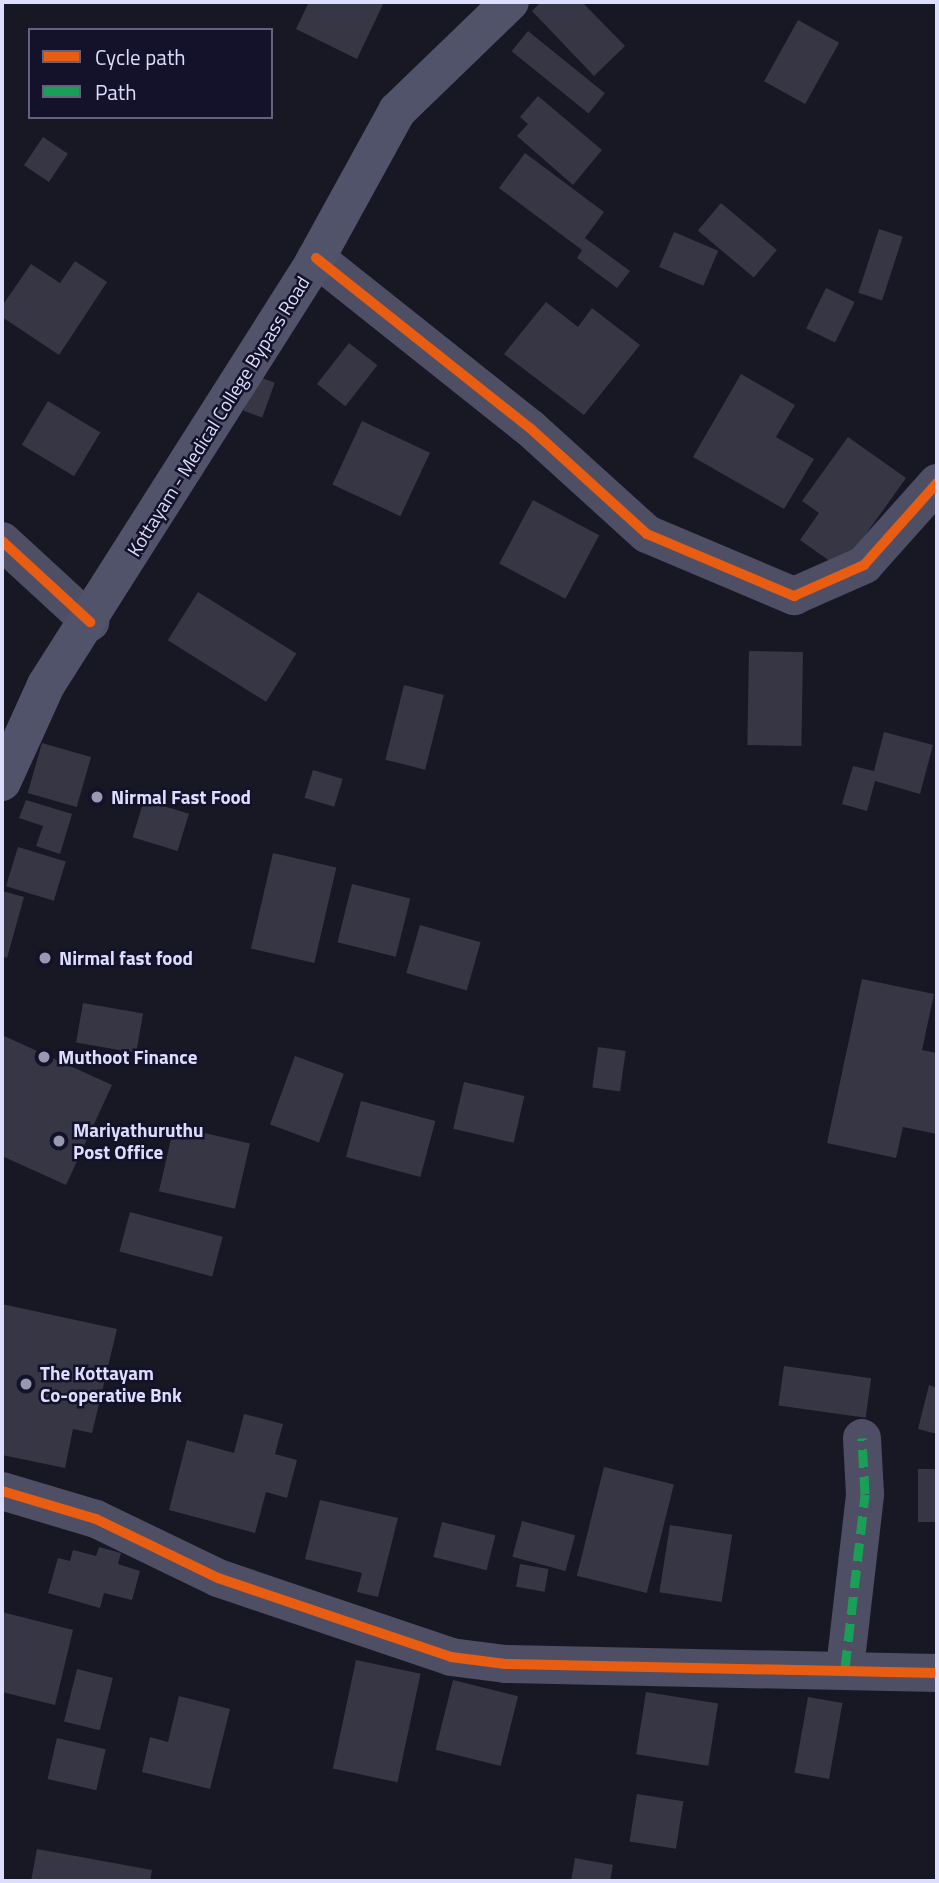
<!DOCTYPE html>
<html>
<head>
<meta charset="utf-8">
<style>
  body { margin:0 }
  #map { position:relative; width:939px; height:1883px; overflow:hidden; background:#181824; font-family:"Titillium Web",sans-serif }
  div>[style] { position:absolute }
  [style*='--x'] { left:calc(var(--x)*1px); top:calc(var(--y)*1px); width:calc(var(--w)*1px); rotate:calc(var(--a)*1deg) }
  .building>* { inset:0; background:#363645; transform-origin:0 0 }
  .minor>* { height:38px; margin:-19px; padding:0 19px; transform-origin:19px; border-radius:19px; background:#4e4e64 }
  .secondary>* { height:38px; margin:-19px; padding:0 19px; transform-origin:19px; border-radius:19px; background:#51536a }
  .quiet>* { height:9px; margin-top:-4.5px; transform-origin:0; background:repeating-linear-gradient(90deg,#1a9f57 0 18px,transparent 0 27px) }
  .cycleway>* { height:10px; margin:-5px; padding:0 5px; transform-origin:5px; border-radius:5px; background:#e95d12 }
  .dots>* { width:19px; height:19px; translate:-50% -50%; box-sizing:border-box; border:4px solid #14122a; border-radius:50% }
  span { translate:-50% -50%; white-space:nowrap; text-align:center; line-height:1.15; -webkit-text-stroke:5px #14122a; paint-order:stroke }
  .street-label { font-size:19px; color:#ddddfd }
  .poi-label { font-size:19px; color:#ddddfd; font-weight:700 }
  .left { translate:0 -50%; text-align:left }
  .frame { position:absolute; inset:0; border:4px solid #ddddfd; pointer-events:none }
  .legend { position:absolute; left:28px; top:28px; width:245px; height:91px; box-sizing:border-box; background:#14122a; border:2px solid #64637e; margin:0; padding:9px 12px; list-style:none; font-size:21px; color:#ddddfd }
  .legend li { display:flex; align-items:center; gap:14px; height:35px }
  .legend b { width:35px; border:2px solid #64637e }
</style>
</head>
<body>
<div id="map">
  <div class="building">
    <i style="clip-path:polygon(309px 2px,384px 2px,357px 59px,296px 29px)"></i>
    <i style="clip-path:polygon(541px 2px,582px 2px,625px 46px,594px 76px,532px 11px)"></i>
    <i style="left:798px;top:20px;width:47px;height:70px;rotate:29deg"></i>
    <i style="left:528px;top:31px;width:99px;height:26px;rotate:39deg"></i>
    <i style="clip-path:polygon(538px 96px,602px 150px,573px 185px,517px 136px,528px 124px,520px 117px)"></i>
    <i style="left:43px;top:137px;width:30px;height:34px;rotate:34deg"></i>
    <i style="clip-path:polygon(525px 153px,604px 212px,585px 238px,630px 271px,617px 288px,577px 258px,582px 250px,499px 188px)"></i>
    <i style="left:721px;top:203px;width:73px;height:36px;rotate:40deg"></i>
    <i style="left:879px;top:229px;width:25px;height:67px;rotate:18deg"></i>
    <i style="left:674px;top:232px;width:48px;height:38px;rotate:23deg"></i>
    <i style="clip-path:polygon(75px 261px,107px 282px,59px 355px,2px 317px,2px 306px,31px 264px,60px 283px)"></i>
    <i style="left:826px;top:288px;width:32px;height:45px;rotate:26deg"></i>
    <i style="clip-path:polygon(546px 302px,578px 327px,592px 308px,640px 345px,584px 415px,504px 354px)"></i>
    <i style="left:349px;top:343px;width:36px;height:52px;rotate:38deg"></i>
    <i style="clip-path:polygon(741px 374px,795px 405px,776px 437px,814px 459px,784px 509px,693px 457px)"></i>
    <i style="left:256px;top:376px;width:20px;height:37px;rotate:20deg"></i>
    <i style="left:48px;top:401px;width:61px;height:51px;rotate:31deg"></i>
    <i style="left:362px;top:421px;width:75px;height:70px;rotate:25deg"></i>
    <i style="clip-path:polygon(848px 437px,906px 478px,841px 569px,800px 540px,819px 513px,802px 501px)"></i>
    <i style="left:533px;top:500px;width:75px;height:72px;rotate:28deg"></i>
    <i style="left:198px;top:592px;width:116px;height:57px;rotate:32deg"></i>
    <i style="left:749px;top:651px;width:54px;height:94px;rotate:1deg"></i>
    <i style="left:404px;top:685px;width:41px;height:77px;rotate:14deg"></i>
    <i style="clip-path:polygon(884px 732px,933px 745px,920px 794px,875px 781px,867px 811px,842px 804px,853px 766px,874px 771px)"></i>
    <i style="left:42px;top:743px;width:51px;height:52px;rotate:16deg"></i>
    <i style="left:313px;top:770px;width:31px;height:29px;rotate:17deg"></i>
    <i style="clip-path:polygon(26px 800px,72px 814px,60px 854px,36px 846px,43px 826px,19px 818px)"></i>
    <i style="left:144px;top:800px;width:47px;height:39px;rotate:17deg"></i>
    <i style="left:18px;top:847px;width:50px;height:41px;rotate:17deg"></i>
    <i style="left:273px;top:853px;width:65px;height:98px;rotate:13deg"></i>
    <i style="left:352px;top:884px;width:60px;height:60px;rotate:14deg"></i>
    <i style="clip-path:polygon(2px 891px,24px 897px,7px 958px,2px 956px)"></i>
    <i style="left:420px;top:925px;width:63px;height:50px;rotate:16deg"></i>
    <i style="clip-path:polygon(862px 979px,934px 994px,922px 1050px,937px 1053px,937px 1134px,903px 1127px,896px 1158px,827px 1143px)"></i>
    <i style="left:83px;top:1003px;width:61px;height:40px;rotate:10deg"></i>
    <i style="clip-path:polygon(2px 1035px,112px 1085px,66px 1185px,2px 1156px)"></i>
    <i style="left:598px;top:1047px;width:28px;height:41px;rotate:8deg"></i>
    <i style="left:295px;top:1056px;width:52px;height:73px;rotate:20deg"></i>
    <i style="left:464px;top:1082px;width:62px;height:48px;rotate:13deg"></i>
    <i style="left:361px;top:1101px;width:77px;height:58px;rotate:15deg"></i>
    <i style="left:174px;top:1126px;width:78px;height:67px;rotate:13deg"></i>
    <i style="left:130px;top:1212px;width:96px;height:41px;rotate:15deg"></i>
    <i style="clip-path:polygon(2px 1304px,117px 1329px,92px 1433px,73px 1429px,65px 1468px,2px 1455px)"></i>
    <i style="left:784px;top:1366px;width:88px;height:40px;rotate:8deg"></i>
    <i style="clip-path:polygon(929px 1385px,937px 1388px,937px 1434px,918px 1429px)"></i>
    <i style="clip-path:polygon(244px 1414px,283px 1424px,275px 1454px,297px 1460px,287px 1498px,266px 1492px,255px 1533px,169px 1510px,187px 1440px,234px 1453px)"></i>
    <i style="left:604px;top:1467px;width:72px;height:112px;rotate:14deg"></i>
    <i style="left:918px;top:1469px;width:19px;height:53px"></i>
    <i style="clip-path:polygon(320px 1500px,398px 1518px,378px 1597px,357px 1592px,362px 1573px,305px 1559px)"></i>
    <i style="left:522px;top:1521px;width:55px;height:37px;rotate:15deg"></i>
    <i style="left:442px;top:1522px;width:55px;height:36px;rotate:14deg"></i>
    <i style="left:670px;top:1525px;width:63px;height:68px;rotate:9deg"></i>
    <i style="clip-path:polygon(99px 1547px,121px 1553px,118px 1564px,140px 1571px,132px 1600px,104px 1593px,100px 1608px,48px 1593px,58px 1558px,70px 1561px,73px 1550px,96px 1556px)"></i>
    <i style="left:520px;top:1564px;width:29px;height:23px;rotate:10deg"></i>
    <i style="clip-path:polygon(2px 1612px,73px 1630px,55px 1705px,2px 1692px)"></i>
    <i style="left:356px;top:1660px;width:66px;height:111px;rotate:12deg"></i>
    <i style="left:77px;top:1669px;width:37px;height:54px;rotate:14deg"></i>
    <i style="left:453px;top:1680px;width:67px;height:72px;rotate:14deg"></i>
    <i style="left:646px;top:1692px;width:73px;height:63px;rotate:9deg"></i>
    <i style="clip-path:polygon(179px 1696px,230px 1709px,210px 1789px,142px 1772px,150px 1737px,168px 1742px)"></i>
    <i style="left:808px;top:1697px;width:35px;height:77px;rotate:10deg"></i>
    <i style="left:57px;top:1738px;width:50px;height:42px;rotate:13deg"></i>
    <i style="left:637px;top:1794px;width:47px;height:48px;rotate:9deg"></i>
    <i style="clip-path:polygon(37px 1849px,152px 1870px,150px 1881px,31px 1881px)"></i>
    <i style="clip-path:polygon(575px 1858px,613px 1865px,610px 1881px,571px 1881px)"></i>
  </div>
  <div class="minor">
    <i style="--x:316;--y:258;--w:273;--a:38.5"></i>
    <i style="--x:530;--y:428;--w:158;--a:42.2"></i>
    <i style="--x:647;--y:534;--w:160;--a:22.9"></i>
    <i style="--x:794;--y:596;--w:77;--a:-23.9"></i>
    <i style="--x:864;--y:565;--w:110;--a:-48.3"></i>
    <i style="--x:2;--y:541;--w:120;--a:42.6"></i>
    <i style="--x:2;--y:1491;--w:98;--a:16.6"></i>
    <i style="--x:96;--y:1519;--w:136;--a:25.8"></i>
    <i style="--x:218;--y:1578;--w:246;--a:18.7"></i>
    <i style="--x:451;--y:1657;--w:55;--a:7.3"></i>
    <i style="--x:506;--y:1664;--w:431;--a:1.2"></i>
    <i style="--x:845;--y:1668;--w:175;--a:-83.4"></i>
    <i style="--x:865;--y:1494;--w:56;--a:-93.1"></i>
  </div>
  <div class="secondary">
    <i style="--x:2;--y:782;--w:107;--a:-65.6"></i>
    <i style="--x:46;--y:685;--w:499;--a:-57.6"></i>
    <i style="--x:313;--y:264;--w:175;--a:-61.2"></i>
    <i style="--x:397;--y:111;--w:157;--a:-44"></i>
  </div>
  <div class="quiet">
    <i style="--x:845;--y:1668;--w:175;--a:-83.4"></i>
    <i style="--x:865;--y:1494;--w:56;--a:-93.1"></i>
  </div>
  <div class="cycleway">
    <i style="--x:316;--y:258;--w:273;--a:38.5"></i>
    <i style="--x:530;--y:428;--w:158;--a:42.2"></i>
    <i style="--x:647;--y:534;--w:160;--a:22.9"></i>
    <i style="--x:794;--y:596;--w:77;--a:-23.9"></i>
    <i style="--x:864;--y:565;--w:110;--a:-48.3"></i>
    <i style="--x:2;--y:541;--w:120;--a:42.6"></i>
    <i style="--x:2;--y:1491;--w:98;--a:16.6"></i>
    <i style="--x:96;--y:1519;--w:136;--a:25.8"></i>
    <i style="--x:218;--y:1578;--w:246;--a:18.7"></i>
    <i style="--x:451;--y:1657;--w:55;--a:7.3"></i>
    <i style="--x:506;--y:1664;--w:431;--a:1.2"></i>
  </div>
  <div class="dots">
    <i style="left:97px;top:797px;background:#9898b1"></i>
    <i style="left:45px;top:958px;background:#9898b1"></i>
    <i style="left:44px;top:1057px;background:#9898b1"></i>
    <i style="left:59px;top:1141px;background:#9898b1"></i>
    <i style="left:26px;top:1384px;background:#9898b1"></i>
  </div>
  <div class="street-label">
    <span style="left:218px;top:416px;rotate:-58deg">Kottayam - Medical College Bypass Road</span>
  </div>
  <div class="poi-label">
    <span class="left" style="left:111px;top:797px">Nirmal Fast Food</span>
    <span class="left" style="left:59px;top:958px">Nirmal fast food</span>
    <span class="left" style="left:58px;top:1057px">Muthoot Finance</span>
    <span class="left" style="left:73px;top:1141px">Mariyathuruthu<br>Post Office</span>
    <span class="left" style="left:40px;top:1384px">The Kottayam<br>Co-operative Bnk</span>
  </div>
  <div class="frame"></div>
  <ul class="legend">
  <li><b style="height:9px;background:#e95d12"></b>Cycle path</li>
  <li><b style="height:9px;background:#1a9f57"></b>Path</li>
  </ul>
</div>
</body>
</html>
